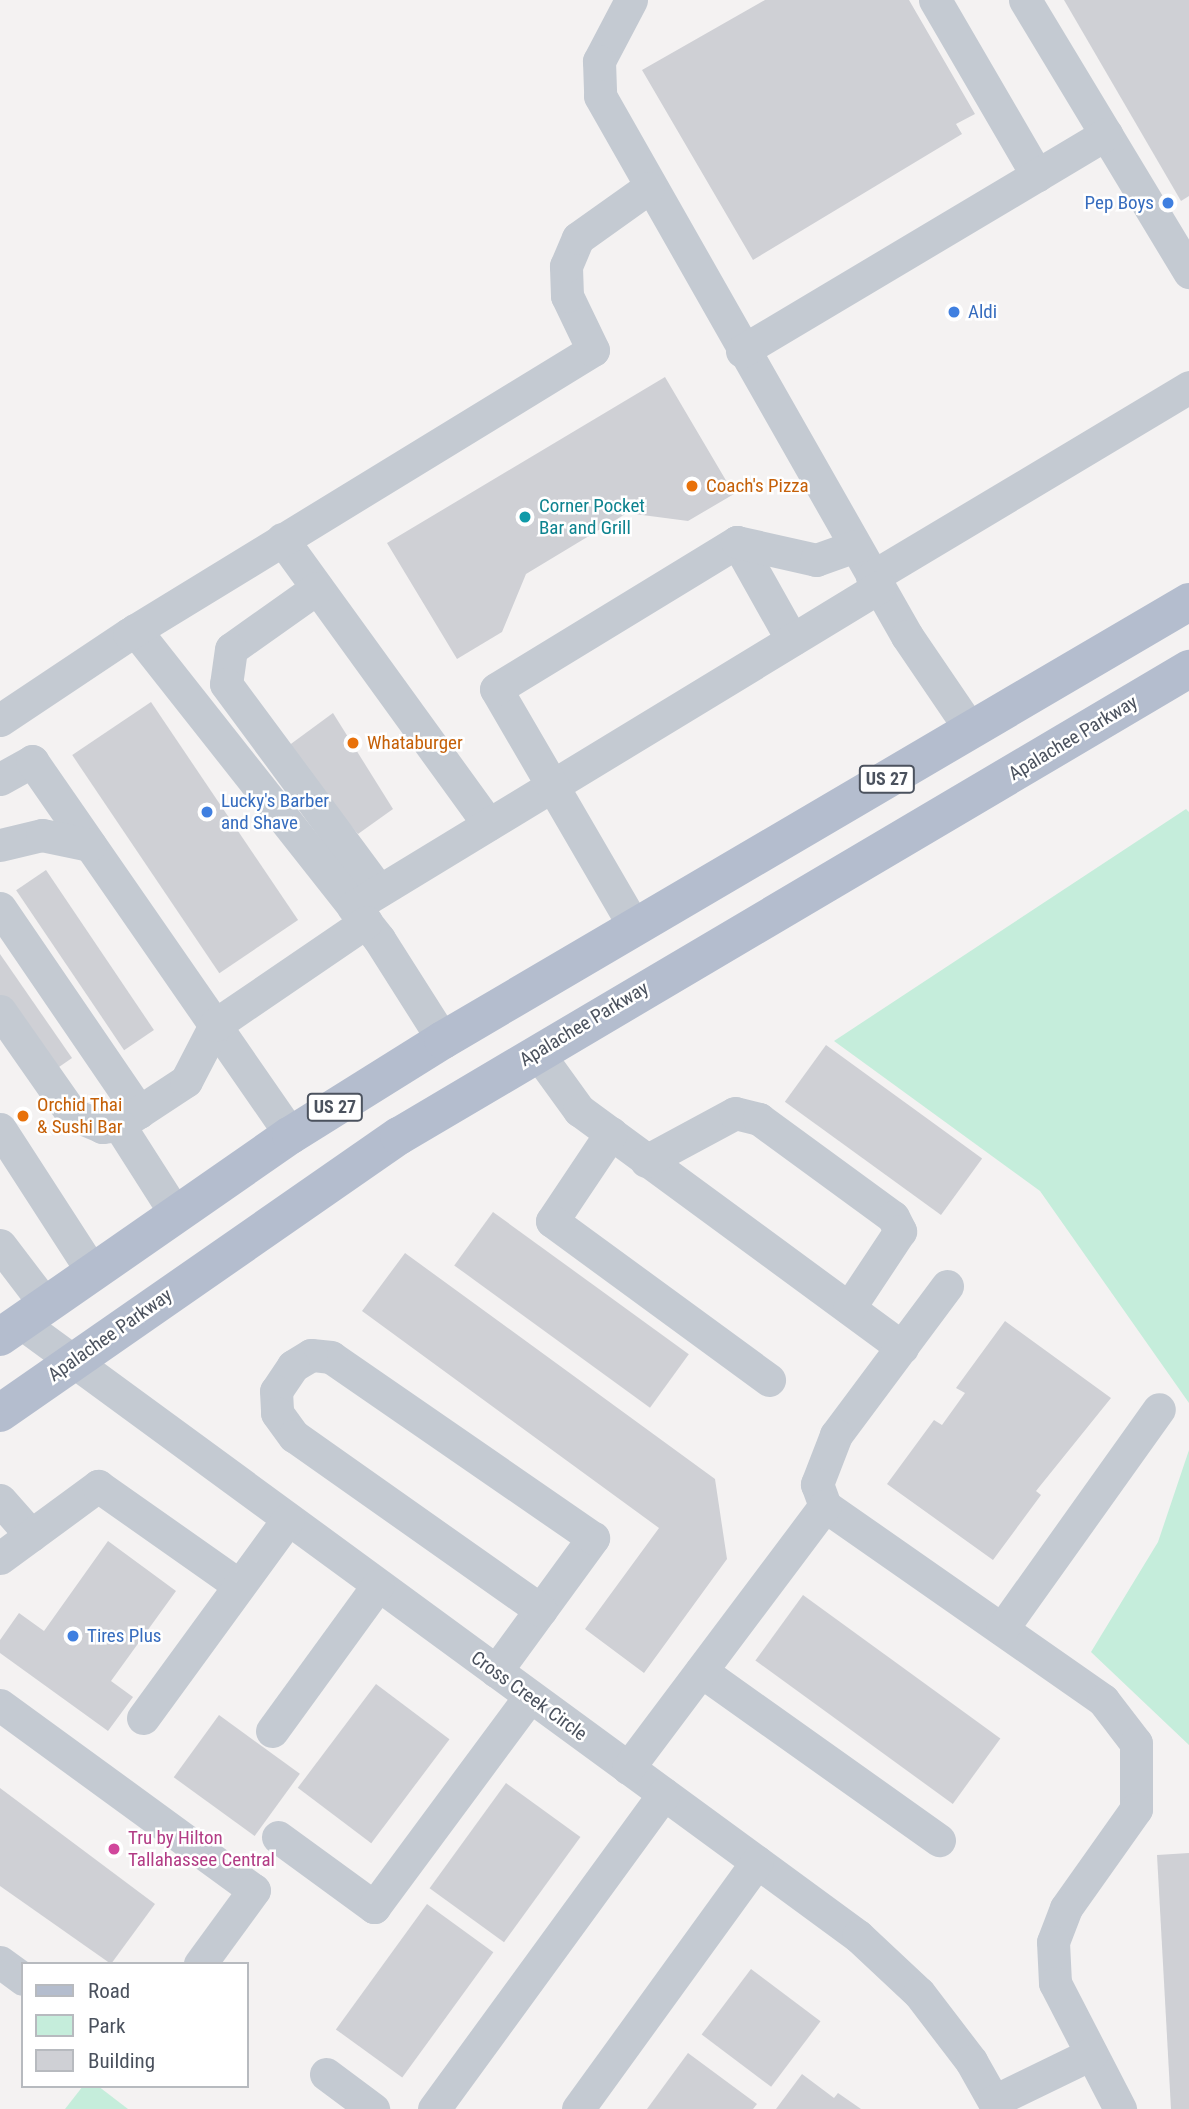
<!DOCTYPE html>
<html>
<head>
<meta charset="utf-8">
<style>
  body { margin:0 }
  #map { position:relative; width:1189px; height:2109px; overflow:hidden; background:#f4f2f2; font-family:"Roboto Condensed",sans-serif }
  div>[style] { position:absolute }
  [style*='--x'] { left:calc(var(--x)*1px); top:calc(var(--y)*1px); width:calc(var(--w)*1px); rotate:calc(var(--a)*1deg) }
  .green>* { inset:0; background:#c5eddb }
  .building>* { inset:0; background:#cfd0d5; transform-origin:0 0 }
  .minor>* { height:33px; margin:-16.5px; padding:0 16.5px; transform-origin:16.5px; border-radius:16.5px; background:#c4cad2 }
  .major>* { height:38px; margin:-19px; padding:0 19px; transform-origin:19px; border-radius:19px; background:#b4bdce }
  .dots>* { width:19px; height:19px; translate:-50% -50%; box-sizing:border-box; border:4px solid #fff; border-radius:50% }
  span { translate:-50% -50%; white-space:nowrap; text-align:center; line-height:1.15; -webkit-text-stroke:5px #fff; paint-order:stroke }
  .shield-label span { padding:2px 5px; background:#fff; border:2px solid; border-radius:5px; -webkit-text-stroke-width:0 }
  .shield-label { font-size:18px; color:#4b525e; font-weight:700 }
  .shop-label { font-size:19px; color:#366cbe }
  .right { translate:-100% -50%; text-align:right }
  .left { translate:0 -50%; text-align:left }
  .food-label { font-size:19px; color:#c56008 }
  .culture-label { font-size:19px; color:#0d838f }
  .street-label { font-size:19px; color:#4b525e }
  .hotel-label { font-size:19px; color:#b23c85 }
  .legend { position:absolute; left:21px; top:1962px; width:228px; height:126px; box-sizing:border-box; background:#fff; border:2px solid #b7babf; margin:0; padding:9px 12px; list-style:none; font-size:21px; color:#4b525e }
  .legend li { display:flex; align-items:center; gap:14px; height:35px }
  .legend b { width:35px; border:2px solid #b7babf }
</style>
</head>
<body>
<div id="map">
  <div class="green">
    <i style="clip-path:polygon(1186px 809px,1189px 812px,1189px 1403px,1040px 1191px,834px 1041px)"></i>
    <i style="clip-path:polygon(1189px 1450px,1189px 1745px,1091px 1652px,1158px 1542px)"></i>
    <i style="clip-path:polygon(83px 2086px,98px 2086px,128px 2109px,65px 2109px)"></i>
  </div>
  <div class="building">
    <i style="clip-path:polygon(765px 0,909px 0,975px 114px,956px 124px,962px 134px,753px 260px,642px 70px)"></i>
    <i style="clip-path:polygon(1064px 0,1189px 0,1189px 196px,1181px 201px)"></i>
    <i style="clip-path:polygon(665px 377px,734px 494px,688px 521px,627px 513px,526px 574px,502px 632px,457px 659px,387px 543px)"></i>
    <i style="left:151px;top:702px;width:263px;height:95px;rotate:56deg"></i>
    <i style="clip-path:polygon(333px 713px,393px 809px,358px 834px,284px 749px)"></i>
    <i style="left:46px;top:870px;width:193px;height:36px;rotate:56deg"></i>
    <i style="clip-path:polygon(0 954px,72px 1058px,33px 1085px,0 1036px)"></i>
    <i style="left:826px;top:1045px;width:193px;height:70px;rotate:36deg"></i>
    <i style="left:493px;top:1212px;width:242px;height:66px;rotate:36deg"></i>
    <i style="clip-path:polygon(405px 1253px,715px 1479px,727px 1559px,644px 1673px,585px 1629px,659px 1528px,362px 1311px)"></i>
    <i style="clip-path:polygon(1005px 1321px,1111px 1398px,1036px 1491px,1041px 1495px,993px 1560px,887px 1484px,934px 1420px,942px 1425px,965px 1393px,956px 1388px)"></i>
    <i style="clip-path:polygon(108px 1541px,176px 1591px,111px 1681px,133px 1697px,108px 1731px,0 1653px,0 1640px,19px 1613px,44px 1631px)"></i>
    <i style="left:803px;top:1595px;width:244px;height:81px;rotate:36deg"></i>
    <i style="left:376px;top:1684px;width:92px;height:130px;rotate:37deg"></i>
    <i style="left:219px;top:1715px;width:100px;height:77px;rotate:36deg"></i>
    <i style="left:506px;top:1783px;width:92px;height:130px;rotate:36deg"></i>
    <i style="clip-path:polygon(0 1788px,155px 1904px,111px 1964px,0 1886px)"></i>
    <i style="clip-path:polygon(1189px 1853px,1189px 2109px,1171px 2109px,1157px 1855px)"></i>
    <i style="left:427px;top:1904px;width:82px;height:155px;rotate:36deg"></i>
    <i style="left:751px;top:1969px;width:87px;height:82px;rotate:37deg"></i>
    <i style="clip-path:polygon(688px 2053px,757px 2104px,753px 2109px,647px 2109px)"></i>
    <i style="clip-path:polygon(802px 2074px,834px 2098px,838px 2093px,861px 2109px,776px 2109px)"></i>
  </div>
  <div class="minor">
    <i style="--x:631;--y:0;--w:69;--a:117.7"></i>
    <i style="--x:599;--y:61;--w:35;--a:88"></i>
    <i style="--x:600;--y:96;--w:621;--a:60.38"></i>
    <i style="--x:907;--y:636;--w:114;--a:55.8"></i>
    <i style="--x:935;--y:0;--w:203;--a:59.8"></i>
    <i style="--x:1025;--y:0;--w:318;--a:58.9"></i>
    <i style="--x:742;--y:351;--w:424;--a:-30.8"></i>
    <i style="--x:282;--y:539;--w:352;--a:54.1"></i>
    <i style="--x:737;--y:542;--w:112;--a:60.7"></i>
    <i style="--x:872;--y:577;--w:370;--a:-30.9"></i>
    <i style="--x:317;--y:588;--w:105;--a:144.7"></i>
    <i style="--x:231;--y:649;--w:35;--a:98"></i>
    <i style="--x:226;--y:684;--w:257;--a:53.5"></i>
    <i style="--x:135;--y:630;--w:394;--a:51.7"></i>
    <i style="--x:379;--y:939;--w:120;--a:57.6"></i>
    <i style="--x:0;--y:720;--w:155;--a:-33.7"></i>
    <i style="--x:129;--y:634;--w:544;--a:-31.47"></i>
    <i style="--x:593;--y:350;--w:60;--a:-115.7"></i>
    <i style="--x:567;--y:296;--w:30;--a:-92"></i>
    <i style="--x:566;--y:266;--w:30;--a:-67"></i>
    <i style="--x:578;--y:238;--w:86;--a:-35.5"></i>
    <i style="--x:0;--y:779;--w:37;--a:-29"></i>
    <i style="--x:32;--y:761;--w:455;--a:55.3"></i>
    <i style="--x:0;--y:845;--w:43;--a:-13.4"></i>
    <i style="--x:42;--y:835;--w:49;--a:11.8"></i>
    <i style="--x:353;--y:907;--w:616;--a:-31.31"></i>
    <i style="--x:0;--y:908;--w:247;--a:55.7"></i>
    <i style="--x:634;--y:926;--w:274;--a:-120.2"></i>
    <i style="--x:496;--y:689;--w:282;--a:-31.4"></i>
    <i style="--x:737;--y:542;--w:81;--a:12.8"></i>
    <i style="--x:816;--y:560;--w:41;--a:-19.7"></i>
    <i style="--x:0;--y:1011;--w:126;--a:55"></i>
    <i style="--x:72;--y:1114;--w:33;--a:23"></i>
    <i style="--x:102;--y:1127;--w:17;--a:-7"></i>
    <i style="--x:119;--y:1125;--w:80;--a:-33.3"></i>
    <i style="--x:186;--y:1081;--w:63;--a:-62.6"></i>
    <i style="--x:215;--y:1025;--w:183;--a:-34.3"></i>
    <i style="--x:537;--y:1052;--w:72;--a:54.1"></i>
    <i style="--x:579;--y:1110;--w:401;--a:36.3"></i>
    <i style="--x:119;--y:1125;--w:104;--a:57.5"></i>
    <i style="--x:0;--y:1129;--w:169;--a:57.1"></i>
    <i style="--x:611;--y:1133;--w:106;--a:123.8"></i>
    <i style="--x:552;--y:1221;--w:269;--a:36.2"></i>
    <i style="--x:646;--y:1161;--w:101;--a:-28.3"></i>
    <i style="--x:735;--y:1113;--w:25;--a:14"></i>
    <i style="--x:759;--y:1119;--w:166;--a:36.2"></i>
    <i style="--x:893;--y:1217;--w:16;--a:63"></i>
    <i style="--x:900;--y:1231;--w:92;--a:123.5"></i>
    <i style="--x:0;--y:1245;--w:74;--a:52.7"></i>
    <i style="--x:947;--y:1286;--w:186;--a:126.7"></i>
    <i style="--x:836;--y:1435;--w:53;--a:111.2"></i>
    <i style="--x:817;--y:1484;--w:23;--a:70"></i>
    <i style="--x:825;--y:1506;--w:339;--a:34.9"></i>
    <i style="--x:1103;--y:1700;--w:54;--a:52.5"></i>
    <i style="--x:1136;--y:1743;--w:66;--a:90"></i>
    <i style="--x:1136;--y:1809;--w:121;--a:125.3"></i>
    <i style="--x:1066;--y:1908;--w:36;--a:111"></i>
    <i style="--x:1053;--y:1942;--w:41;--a:87.2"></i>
    <i style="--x:1055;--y:1983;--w:142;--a:62.7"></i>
    <i style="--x:20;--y:1322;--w:1039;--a:36.23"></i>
    <i style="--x:858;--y:1936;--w:83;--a:43.1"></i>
    <i style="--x:919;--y:1993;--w:86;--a:52.6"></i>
    <i style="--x:971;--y:2061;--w:55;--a:60.6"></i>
    <i style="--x:0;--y:1500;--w:47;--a:48.5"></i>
    <i style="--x:0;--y:1558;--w:122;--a:-36.3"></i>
    <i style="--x:98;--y:1486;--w:172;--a:35.1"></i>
    <i style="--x:1002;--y:1629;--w:270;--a:-54.5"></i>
    <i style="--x:496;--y:1671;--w:165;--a:-53.9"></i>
    <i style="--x:593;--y:1538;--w:318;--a:-145.4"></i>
    <i style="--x:331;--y:1357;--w:20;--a:-174"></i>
    <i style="--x:311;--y:1355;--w:21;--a:149"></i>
    <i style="--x:293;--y:1366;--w:30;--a:124"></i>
    <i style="--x:276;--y:1391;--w:22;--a:87"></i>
    <i style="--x:277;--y:1413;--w:29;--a:54"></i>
    <i style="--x:294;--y:1436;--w:302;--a:35.2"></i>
    <i style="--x:701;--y:1671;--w:292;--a:35.4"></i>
    <i style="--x:0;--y:1705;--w:314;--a:36.1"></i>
    <i style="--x:254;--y:1890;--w:92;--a:126.1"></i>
    <i style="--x:143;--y:1718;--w:246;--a:-53.9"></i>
    <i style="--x:272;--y:1731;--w:180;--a:-54"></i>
    <i style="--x:628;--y:1768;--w:328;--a:-53.1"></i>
    <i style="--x:278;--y:1837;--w:119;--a:36.1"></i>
    <i style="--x:374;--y:1907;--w:262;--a:-53.5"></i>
    <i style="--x:0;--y:1962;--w:29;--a:36"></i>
    <i style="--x:326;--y:2074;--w:59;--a:36.7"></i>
    <i style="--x:994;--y:2101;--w:108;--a:-25.9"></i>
    <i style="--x:434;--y:2109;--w:390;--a:-53.9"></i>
    <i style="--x:578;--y:2109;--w:305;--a:-54.1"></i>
  </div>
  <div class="major">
    <i style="--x:0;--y:1337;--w:354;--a:-34.8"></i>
    <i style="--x:291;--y:1135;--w:179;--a:-32"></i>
    <i style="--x:443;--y:1040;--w:865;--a:-30.42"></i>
    <i style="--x:0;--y:1413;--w:486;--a:-34.8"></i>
    <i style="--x:399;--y:1136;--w:918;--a:-30.59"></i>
  </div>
  <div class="dots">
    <i style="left:1168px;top:203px;background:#3f7fe0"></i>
    <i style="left:954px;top:312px;background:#3f7fe0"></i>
    <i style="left:692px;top:486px;background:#e8710a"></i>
    <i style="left:525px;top:517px;background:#0f9aa8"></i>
    <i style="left:353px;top:743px;background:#e8710a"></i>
    <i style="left:207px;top:812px;background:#3f7fe0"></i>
    <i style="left:23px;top:1116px;background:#e8710a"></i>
    <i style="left:73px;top:1636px;background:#3f7fe0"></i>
    <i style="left:114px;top:1849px;background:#d1479c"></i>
  </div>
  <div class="shield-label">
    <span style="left:887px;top:779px">US 27</span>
    <span style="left:335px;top:1107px">US 27</span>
  </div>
  <div class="shop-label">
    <span class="right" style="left:1154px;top:203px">Pep Boys</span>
    <span class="left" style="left:968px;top:312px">Aldi</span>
    <span class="left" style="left:221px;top:812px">Lucky's Barber<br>and Shave</span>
    <span class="left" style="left:87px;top:1636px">Tires Plus</span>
  </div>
  <div class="food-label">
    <span class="left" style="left:706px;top:486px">Coach's Pizza</span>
    <span class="left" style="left:367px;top:743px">Whataburger</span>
    <span class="left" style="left:37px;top:1116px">Orchid Thai<br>&amp; Sushi Bar</span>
  </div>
  <div class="culture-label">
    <span class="left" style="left:539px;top:517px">Corner Pocket<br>Bar and Grill</span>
  </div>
  <div class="street-label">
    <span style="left:1073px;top:738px;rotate:-31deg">Apalachee Parkway</span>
    <span style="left:584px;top:1024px;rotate:-31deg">Apalachee Parkway</span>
    <span style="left:110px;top:1335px;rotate:-35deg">Apalachee Parkway</span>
    <span style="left:529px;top:1696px;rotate:36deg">Cross Creek Circle</span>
  </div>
  <div class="hotel-label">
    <span class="left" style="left:128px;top:1849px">Tru by Hilton<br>Tallahassee Central</span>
  </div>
  <ul class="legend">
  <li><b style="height:9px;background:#b4bdce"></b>Road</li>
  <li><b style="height:19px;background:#c5eddb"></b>Park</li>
  <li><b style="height:19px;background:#cfd0d5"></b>Building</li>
  </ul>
</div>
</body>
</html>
